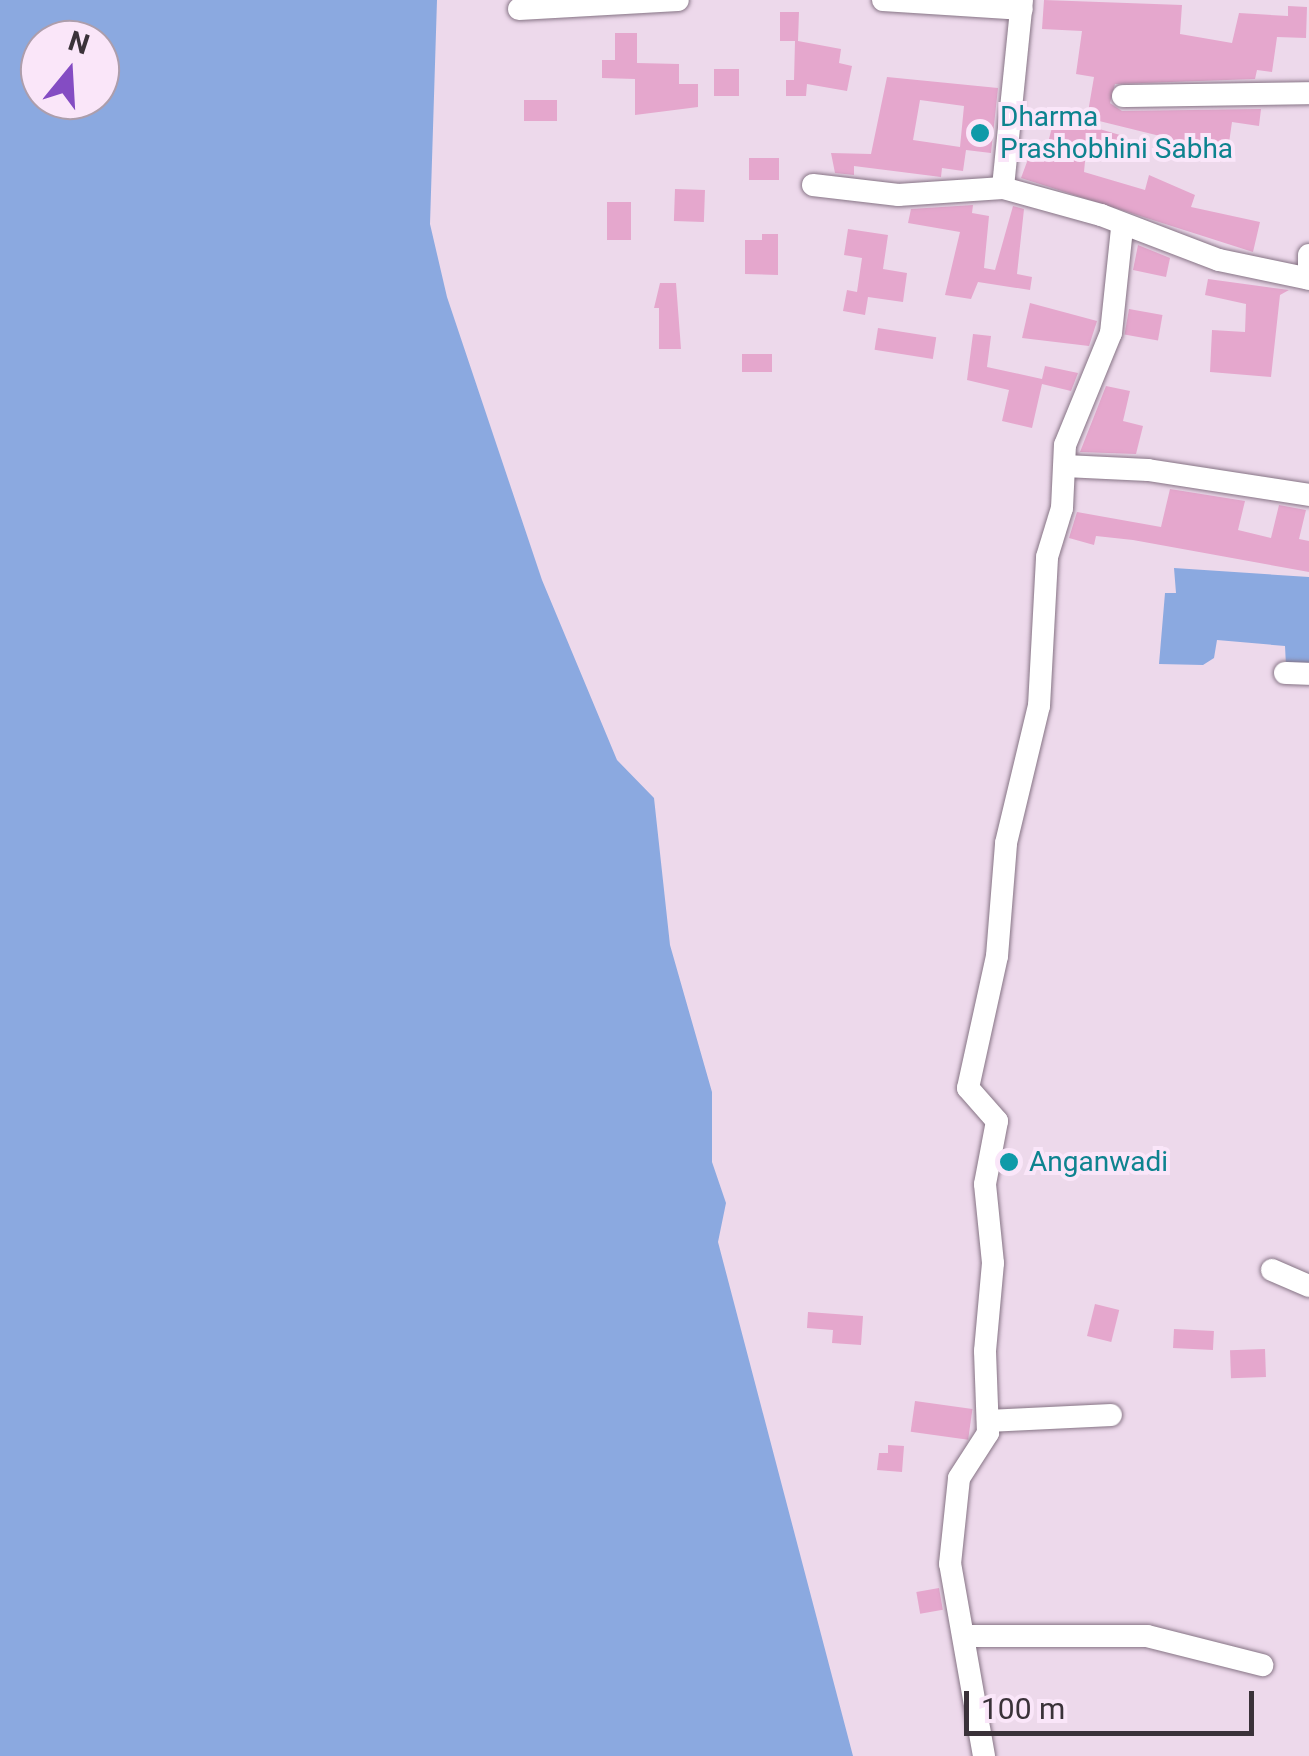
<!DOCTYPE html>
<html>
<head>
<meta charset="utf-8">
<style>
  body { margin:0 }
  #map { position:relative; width:1309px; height:1756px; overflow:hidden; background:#edd9eb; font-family:Roboto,sans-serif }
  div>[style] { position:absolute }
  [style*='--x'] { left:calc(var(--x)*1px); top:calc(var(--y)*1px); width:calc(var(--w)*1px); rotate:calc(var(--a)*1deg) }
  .water>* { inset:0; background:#8ba9e0 }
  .building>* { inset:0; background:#e5a7cd; transform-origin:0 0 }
  .roads { filter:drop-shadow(0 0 2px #867485) drop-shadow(0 0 2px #867485) }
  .street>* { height:22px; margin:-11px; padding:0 11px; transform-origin:11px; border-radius:11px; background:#fff }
  .dots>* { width:28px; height:28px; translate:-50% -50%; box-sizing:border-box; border:5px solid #fae6f9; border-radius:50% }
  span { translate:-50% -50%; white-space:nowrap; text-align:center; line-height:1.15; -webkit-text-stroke:8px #fae6f9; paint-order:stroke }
  .culture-label { font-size:28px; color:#0d838f }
  .left { translate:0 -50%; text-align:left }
  .north { position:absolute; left:20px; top:20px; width:100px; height:100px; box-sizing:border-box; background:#fae6f9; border:2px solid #ad9eac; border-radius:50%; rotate:18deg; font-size:28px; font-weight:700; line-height:40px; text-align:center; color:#3a3239 }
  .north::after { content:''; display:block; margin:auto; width:35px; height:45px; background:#844cc3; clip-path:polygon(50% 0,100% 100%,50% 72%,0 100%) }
  .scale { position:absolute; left:964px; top:1691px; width:290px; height:45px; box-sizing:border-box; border:5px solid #3a3239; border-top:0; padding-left:12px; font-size:30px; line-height:35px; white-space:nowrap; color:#3a3239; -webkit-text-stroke:8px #fae6f9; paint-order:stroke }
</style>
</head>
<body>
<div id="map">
  <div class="water">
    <i style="clip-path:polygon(evenodd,0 0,437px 0,430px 224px,447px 297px,542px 580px,617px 760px,654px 798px,670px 945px,712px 1092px,712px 1162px,726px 1203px,718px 1242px,853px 1756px,0 1756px,0 0,100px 40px,100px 100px,40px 100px,40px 40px,100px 40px)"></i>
    <i style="clip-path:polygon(1174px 568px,1309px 577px,1309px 666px,1286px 666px,1285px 646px,1217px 640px,1214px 658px,1203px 665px,1159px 664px,1165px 593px,1176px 593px)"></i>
  </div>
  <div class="building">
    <i style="clip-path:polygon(1044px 0,1182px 5px,1180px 34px,1232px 43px,1239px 13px,1288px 16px,1288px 6px,1307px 7px,1306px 38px,1277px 37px,1272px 72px,1257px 70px,1255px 79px,1115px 84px,1110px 103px,1122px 111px,1261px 109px,1259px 126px,1232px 122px,1227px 157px,1184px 150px,1184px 156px,1158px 152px,1160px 136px,1087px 118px,1094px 77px,1076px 74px,1082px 31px,1042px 29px)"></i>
    <i style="clip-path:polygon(780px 12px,799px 12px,798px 41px,841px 49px,839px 63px,852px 66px,847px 91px,807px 84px,806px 96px,786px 96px,786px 80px,794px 80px,795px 41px,780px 41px)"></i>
    <i style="clip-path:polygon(615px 33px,637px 33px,637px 63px,679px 64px,679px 84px,698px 84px,698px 107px,635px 115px,635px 79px,602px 78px,602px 60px,615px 60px)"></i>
    <i style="left:714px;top:69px;width:25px;height:27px"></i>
    <i style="clip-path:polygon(evenodd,887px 77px,998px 88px,991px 153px,966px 150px,963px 171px,942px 168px,941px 177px,854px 166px,854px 175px,835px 173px,831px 153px,871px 154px,887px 77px,920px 100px,964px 106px,960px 147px,913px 140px,920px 100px)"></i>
    <i style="left:524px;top:100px;width:33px;height:21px"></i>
    <i style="clip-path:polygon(1055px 116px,1120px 135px,1118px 145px,1087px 140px,1084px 172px,1145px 190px,1149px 175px,1195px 195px,1191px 207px,1260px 222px,1253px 252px,1021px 178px,1031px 151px,1045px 154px)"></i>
    <i style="left:749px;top:158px;width:30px;height:22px"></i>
    <i style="left:675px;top:189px;width:30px;height:32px;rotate:2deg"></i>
    <i style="left:607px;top:202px;width:24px;height:38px"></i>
    <i style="clip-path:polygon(973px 205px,972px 213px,989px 216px,984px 268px,995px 270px,1013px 206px,1024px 209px,1017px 274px,1032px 277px,1030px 290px,978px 282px,971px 299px,945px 295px,960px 232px,908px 223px,911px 209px)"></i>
    <i style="clip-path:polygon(848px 229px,888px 235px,883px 269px,907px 273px,903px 302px,868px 297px,865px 315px,843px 311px,847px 290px,857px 292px,862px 258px,844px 255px)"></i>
    <i style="clip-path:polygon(762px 234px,778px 234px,778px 275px,745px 274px,745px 240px,762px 240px)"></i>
    <i style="clip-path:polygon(1138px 245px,1170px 258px,1166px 277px,1133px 270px)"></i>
    <i style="clip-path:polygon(1208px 279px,1289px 290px,1280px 295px,1271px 377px,1210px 372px,1212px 330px,1245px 332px,1246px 304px,1205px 295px)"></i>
    <i style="clip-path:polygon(660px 283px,676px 283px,681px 349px,659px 349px,659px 308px,654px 308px)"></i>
    <i style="clip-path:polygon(1030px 303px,1097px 321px,1089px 346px,1022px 338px)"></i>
    <i style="left:1129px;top:309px;width:34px;height:26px;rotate:10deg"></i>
    <i style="left:878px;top:328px;width:59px;height:22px;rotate:9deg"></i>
    <i style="clip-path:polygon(973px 334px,991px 336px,987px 367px,1042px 379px,1045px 366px,1078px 373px,1071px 391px,1042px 384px,1032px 428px,1002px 421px,1009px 390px,967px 380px)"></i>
    <i style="left:742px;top:354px;width:30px;height:18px"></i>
    <i style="clip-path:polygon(1106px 386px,1130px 391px,1123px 421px,1143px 426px,1136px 454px,1080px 452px)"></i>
    <i style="clip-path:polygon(1170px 489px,1245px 501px,1238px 530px,1271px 538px,1279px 505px,1306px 510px,1299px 539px,1309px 541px,1309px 572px,1133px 540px,1096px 536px,1094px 545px,1069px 538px,1077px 512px,1161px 527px)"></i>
    <i style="left:1095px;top:1304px;width:25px;height:33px;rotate:14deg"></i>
    <i style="clip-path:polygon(808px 1312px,863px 1316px,861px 1345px,832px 1343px,833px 1330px,807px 1328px)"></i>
    <i style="left:1174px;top:1329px;width:40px;height:19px;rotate:3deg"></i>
    <i style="left:1265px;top:1349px;width:28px;height:35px;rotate:88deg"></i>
    <i style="left:915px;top:1401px;width:58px;height:31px;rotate:8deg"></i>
    <i style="clip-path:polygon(888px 1445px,904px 1446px,902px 1472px,877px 1470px,879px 1453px,888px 1453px)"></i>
    <i style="left:939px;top:1588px;width:22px;height:23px;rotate:80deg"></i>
  </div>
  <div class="roads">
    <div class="street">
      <i style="--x:883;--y:0;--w:139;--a:3.7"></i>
      <i style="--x:1022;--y:0;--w:189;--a:95.8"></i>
      <i style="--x:1003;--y:188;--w:102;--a:15.4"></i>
      <i style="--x:1101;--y:215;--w:126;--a:20.9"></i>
      <i style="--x:1219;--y:260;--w:88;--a:11.8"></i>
      <i style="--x:519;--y:9;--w:159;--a:-3.2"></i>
      <i style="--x:1123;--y:96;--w:186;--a:-0.9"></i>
      <i style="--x:813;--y:185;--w:86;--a:6.7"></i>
      <i style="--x:898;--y:195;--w:105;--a:-3.8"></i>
      <i style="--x:1309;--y:255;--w:24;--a:90"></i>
      <i style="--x:1065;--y:466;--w:83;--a:2.8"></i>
      <i style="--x:1148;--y:470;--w:163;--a:8.8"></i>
      <i style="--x:1285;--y:673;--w:24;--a:2"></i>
      <i style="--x:1272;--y:1270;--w:40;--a:23.4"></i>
      <i style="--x:988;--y:1421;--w:123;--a:-2.8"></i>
      <i style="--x:967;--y:1636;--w:180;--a:0"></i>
      <i style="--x:1147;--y:1636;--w:119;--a:14.2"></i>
      <i style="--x:984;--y:1756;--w:195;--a:-100"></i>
      <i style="--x:950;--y:1564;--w:86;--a:-84"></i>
      <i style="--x:959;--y:1478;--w:54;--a:-57.2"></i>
      <i style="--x:988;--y:1433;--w:82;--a:-92.1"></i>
      <i style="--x:985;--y:1351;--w:88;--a:-84.8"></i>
      <i style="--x:993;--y:1263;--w:79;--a:-95.8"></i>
      <i style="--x:985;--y:1184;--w:64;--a:-79.2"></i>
      <i style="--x:997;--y:1121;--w:44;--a:-131.3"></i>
      <i style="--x:968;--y:1088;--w:135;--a:-77.6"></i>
      <i style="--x:997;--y:956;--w:113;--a:-85.4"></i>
      <i style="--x:1006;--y:843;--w:141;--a:-76.5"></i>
      <i style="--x:1039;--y:706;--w:149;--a:-86.9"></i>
      <i style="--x:1047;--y:557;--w:51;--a:-73"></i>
      <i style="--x:1062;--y:508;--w:63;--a:-87.3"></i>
      <i style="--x:1065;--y:445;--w:121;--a:-67.7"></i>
      <i style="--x:1111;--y:333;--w:106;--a:-84"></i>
    </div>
  </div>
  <div class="dots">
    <i style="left:980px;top:133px;background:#0f9aa8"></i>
    <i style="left:1009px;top:1162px;background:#0f9aa8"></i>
  </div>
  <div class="culture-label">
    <span class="left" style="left:1000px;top:133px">Dharma<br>Prashobhini Sabha</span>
    <span class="left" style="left:1029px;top:1162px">Anganwadi</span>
  </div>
  <div class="north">N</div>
  <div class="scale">100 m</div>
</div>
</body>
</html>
